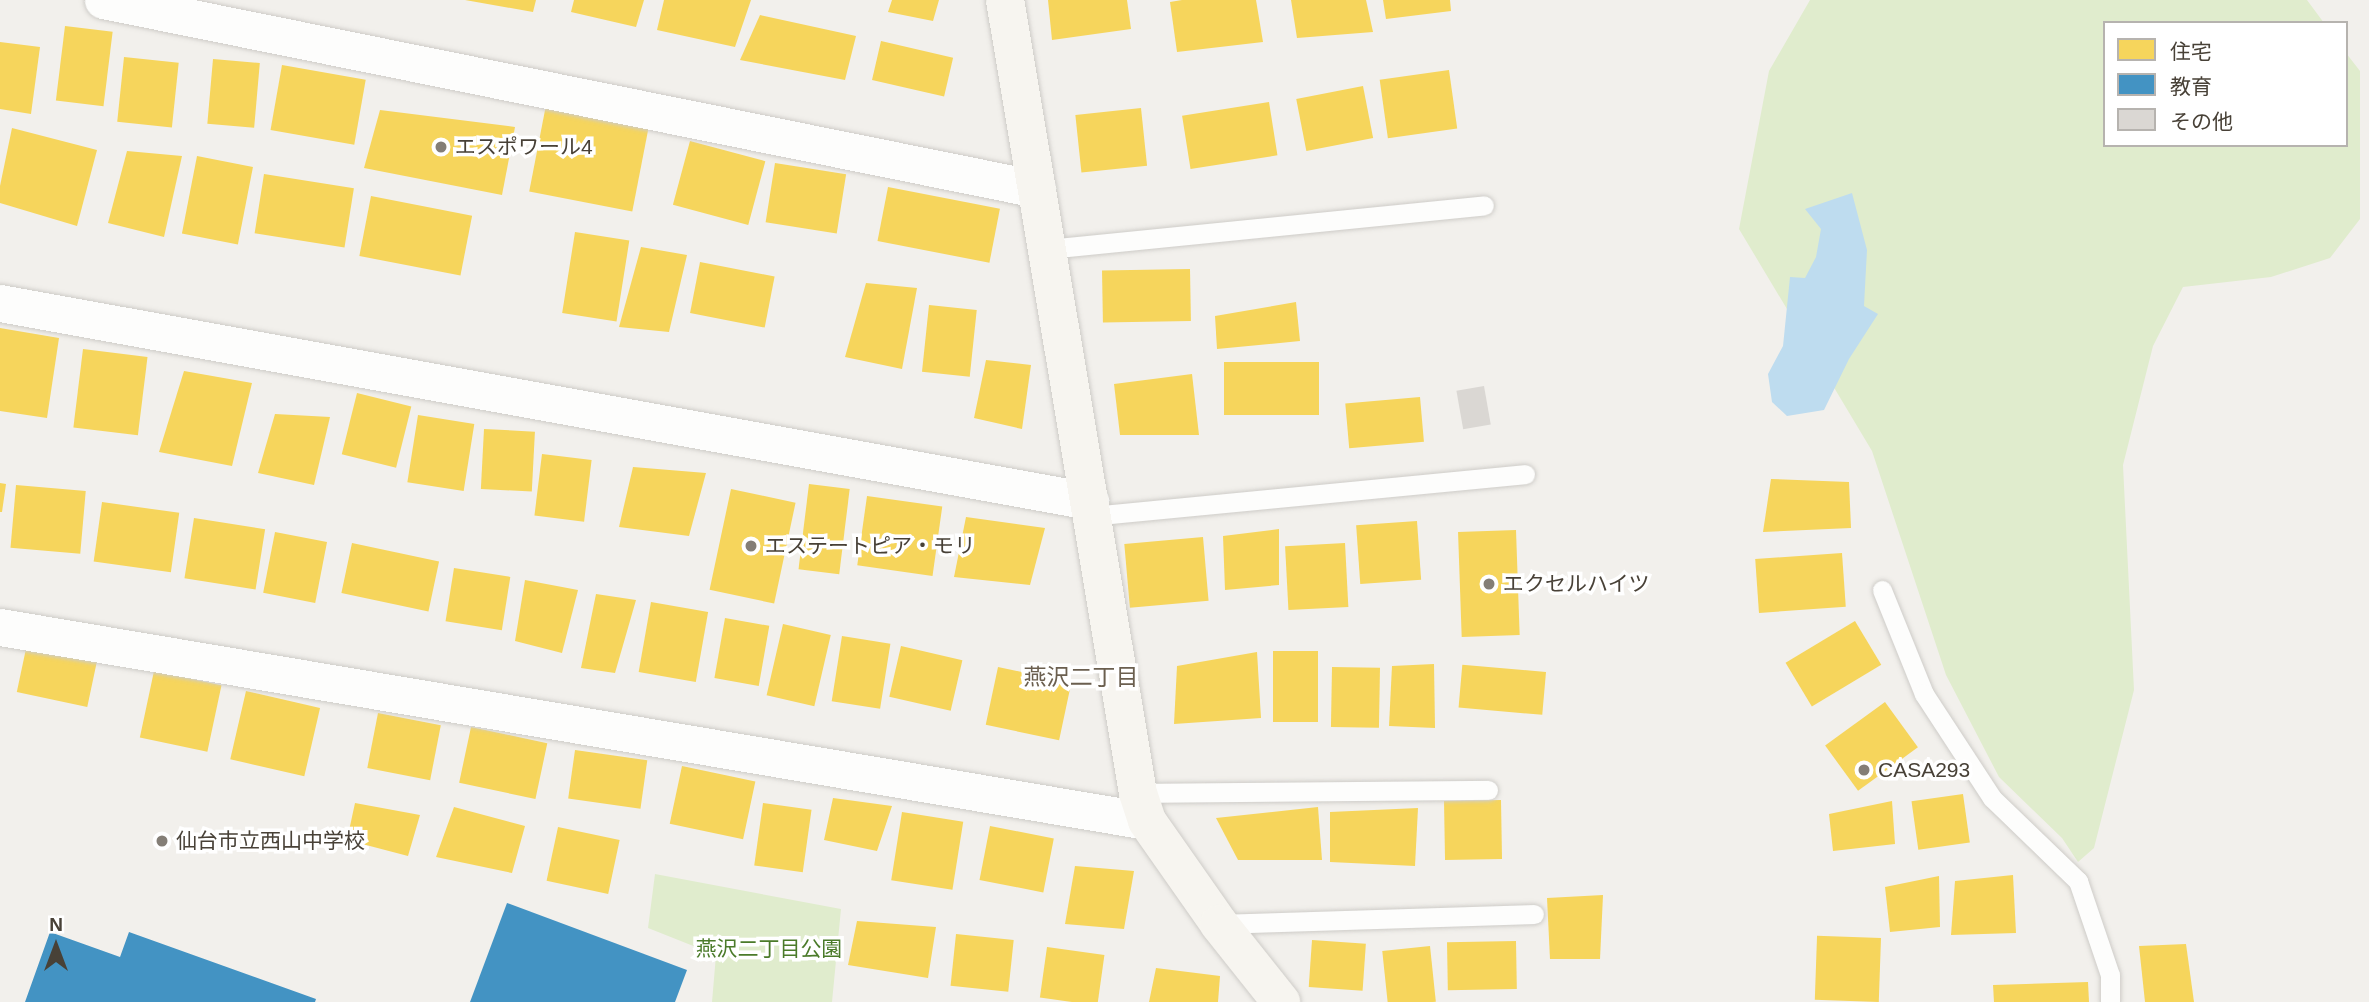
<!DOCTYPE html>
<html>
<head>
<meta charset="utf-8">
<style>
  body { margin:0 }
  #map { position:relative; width:2369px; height:1002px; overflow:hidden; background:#f2f0ec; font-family:Helvetica,"Noto Sans JP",sans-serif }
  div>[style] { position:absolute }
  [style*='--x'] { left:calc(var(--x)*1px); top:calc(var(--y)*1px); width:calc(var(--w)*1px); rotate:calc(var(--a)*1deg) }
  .green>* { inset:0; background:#e0eccd }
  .water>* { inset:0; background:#bedcef }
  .homes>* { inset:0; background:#f6d55c; transform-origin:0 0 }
  .schools>* { inset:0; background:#4393c3 }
  .building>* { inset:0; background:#dad7d3; transform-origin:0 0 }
  .roads { filter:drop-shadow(0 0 2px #ceccc8) drop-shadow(0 0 2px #ceccc8) }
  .lane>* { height:19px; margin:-9.5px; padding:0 9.5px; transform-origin:9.5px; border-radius:9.5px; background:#fdfdfc }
  .street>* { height:37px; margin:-18.5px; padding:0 18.5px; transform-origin:18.5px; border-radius:18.5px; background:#fdfdfc }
  .secondary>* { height:38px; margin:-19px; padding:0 19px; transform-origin:19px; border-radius:19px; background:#f7f5f0 }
  .dots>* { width:19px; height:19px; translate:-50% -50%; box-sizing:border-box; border:4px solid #fff; border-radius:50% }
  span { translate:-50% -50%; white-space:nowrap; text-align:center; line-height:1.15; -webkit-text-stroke:7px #fff; paint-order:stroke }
  .poi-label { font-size:21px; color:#484137 }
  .left { translate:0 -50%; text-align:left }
  .park-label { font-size:21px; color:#4b7b2a }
  .neighbourhood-label { font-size:23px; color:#6b5f4f }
  .legend { position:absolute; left:2103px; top:21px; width:245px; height:126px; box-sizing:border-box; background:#fff; border:2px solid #b6b3af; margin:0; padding:9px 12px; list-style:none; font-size:21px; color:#484137 }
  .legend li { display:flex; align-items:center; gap:14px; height:35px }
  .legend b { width:35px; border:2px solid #b6b3af }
  .north { position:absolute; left:21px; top:911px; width:70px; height:70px; -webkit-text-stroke:5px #fff; paint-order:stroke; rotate:0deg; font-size:19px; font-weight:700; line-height:28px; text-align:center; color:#484137 }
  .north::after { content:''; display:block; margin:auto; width:24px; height:32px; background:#484137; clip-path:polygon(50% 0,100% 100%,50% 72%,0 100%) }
</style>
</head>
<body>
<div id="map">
  <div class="green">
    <i style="clip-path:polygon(1810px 0,2307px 0,2324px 23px,2105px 23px,2105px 145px,2346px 145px,2346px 53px,2360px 71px,2360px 219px,2330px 258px,2271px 277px,2183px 287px,2153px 346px,2123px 465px,2134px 690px,2094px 848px,2078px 862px,2062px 838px,1999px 777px,1946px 675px,1872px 451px,1739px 229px,1769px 71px)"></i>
    <i style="clip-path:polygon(655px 874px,841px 909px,832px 1002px,712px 1002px,716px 955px,648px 928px)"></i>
  </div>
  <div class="water">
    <i style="clip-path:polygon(1852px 193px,1867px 250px,1864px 306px,1878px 314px,1849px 359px,1824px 410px,1787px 416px,1772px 402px,1768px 374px,1783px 346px,1790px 277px,1805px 278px,1816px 257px,1821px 229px,1805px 209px)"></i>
  </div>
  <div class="homes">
    <i style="clip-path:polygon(465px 0,536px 0,533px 12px)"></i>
    <i style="clip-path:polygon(574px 0,644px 0,636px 27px,571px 12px)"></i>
    <i style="clip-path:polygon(664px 0,751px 0,735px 47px,657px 30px)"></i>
    <i style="clip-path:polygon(892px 0,939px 0,933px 21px,888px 12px)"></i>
    <i style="clip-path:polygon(1048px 0,1127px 0,1131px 29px,1052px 40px)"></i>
    <i style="clip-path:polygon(1182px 0,1256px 0,1263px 42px,1177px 52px,1170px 2px)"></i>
    <i style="clip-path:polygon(1291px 0,1366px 0,1373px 32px,1297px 38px)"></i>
    <i style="clip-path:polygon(1383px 0,1450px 0,1451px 11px,1386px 19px)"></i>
    <i style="clip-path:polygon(760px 15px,856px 36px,845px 80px,740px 60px)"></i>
    <i style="left:65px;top:26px;width:48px;height:75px;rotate:7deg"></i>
    <i style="left:881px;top:41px;width:74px;height:40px;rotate:13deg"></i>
    <i style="clip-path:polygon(0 42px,40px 47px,31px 114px,0 109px)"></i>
    <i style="left:124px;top:57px;width:55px;height:65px;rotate:6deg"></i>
    <i style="left:213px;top:59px;width:47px;height:65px;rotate:5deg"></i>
    <i style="left:282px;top:65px;width:85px;height:66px;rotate:10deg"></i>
    <i style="left:1449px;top:70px;width:59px;height:70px;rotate:82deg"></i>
    <i style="left:1363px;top:86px;width:53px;height:68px;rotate:79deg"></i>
    <i style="left:1269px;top:102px;width:54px;height:88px;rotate:81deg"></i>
    <i style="left:546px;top:105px;width:105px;height:88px;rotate:11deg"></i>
    <i style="left:1141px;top:108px;width:58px;height:66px;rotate:84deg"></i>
    <i style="clip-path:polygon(380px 110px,515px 127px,502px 195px,364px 168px)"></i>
    <i style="clip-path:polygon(12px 128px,97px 150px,77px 226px,0 203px,0 186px)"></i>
    <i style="left:690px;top:141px;width:78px;height:66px;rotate:15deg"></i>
    <i style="clip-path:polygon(127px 151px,182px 156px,164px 237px,108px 223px)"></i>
    <i style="left:197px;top:156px;width:57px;height:79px;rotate:11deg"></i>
    <i style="left:775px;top:163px;width:72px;height:60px;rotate:9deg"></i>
    <i style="left:264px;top:174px;width:91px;height:60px;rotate:9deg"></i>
    <i style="left:888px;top:187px;width:114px;height:55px;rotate:11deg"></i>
    <i style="left:371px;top:196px;width:103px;height:61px;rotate:11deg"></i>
    <i style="left:575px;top:232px;width:55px;height:82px;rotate:9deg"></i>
    <i style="clip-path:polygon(641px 247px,687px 255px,669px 332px,619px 327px)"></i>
    <i style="left:700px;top:262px;width:76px;height:52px;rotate:11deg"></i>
    <i style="left:1190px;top:269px;width:52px;height:88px;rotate:89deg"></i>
    <i style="clip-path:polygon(866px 283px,917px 288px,902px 369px,845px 357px)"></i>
    <i style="clip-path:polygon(1296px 302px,1300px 341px,1217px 349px,1215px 316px)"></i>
    <i style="left:929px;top:305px;width:48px;height:67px;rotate:6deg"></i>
    <i style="clip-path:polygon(0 328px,59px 338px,47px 418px,0 411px)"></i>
    <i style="left:83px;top:349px;width:65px;height:79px;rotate:7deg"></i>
    <i style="clip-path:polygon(986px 360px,1031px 365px,1022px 429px,974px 418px)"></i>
    <i style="left:1319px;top:362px;width:53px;height:95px;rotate:90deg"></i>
    <i style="clip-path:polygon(184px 371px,252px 383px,232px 466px,159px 452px)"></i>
    <i style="clip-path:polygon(1192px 374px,1199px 435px,1120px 435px,1114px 384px)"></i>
    <i style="left:357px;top:393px;width:56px;height:63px;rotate:14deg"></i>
    <i style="left:1420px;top:397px;width:45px;height:75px;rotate:85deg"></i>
    <i style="clip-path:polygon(275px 414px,330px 417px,314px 485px,258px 473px)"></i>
    <i style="left:418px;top:415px;width:57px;height:68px;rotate:9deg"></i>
    <i style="left:484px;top:429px;width:51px;height:60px;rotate:3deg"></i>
    <i style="left:542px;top:454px;width:50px;height:62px;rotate:7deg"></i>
    <i style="clip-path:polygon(633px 467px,706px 473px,689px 536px,619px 527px)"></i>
    <i style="clip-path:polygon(1771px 479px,1849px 482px,1851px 528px,1763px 532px)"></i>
    <i style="clip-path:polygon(0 483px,6px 484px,2px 512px,0 512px)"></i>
    <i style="left:809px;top:484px;width:41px;height:86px;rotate:7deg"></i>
    <i style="left:16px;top:485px;width:70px;height:63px;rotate:5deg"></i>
    <i style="left:731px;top:489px;width:66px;height:103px;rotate:12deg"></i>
    <i style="left:867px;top:496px;width:76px;height:70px;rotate:8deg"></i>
    <i style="left:102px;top:502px;width:78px;height:60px;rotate:8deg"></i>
    <i style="clip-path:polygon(966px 517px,1045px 528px,1030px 585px,954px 577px)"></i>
    <i style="left:194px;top:518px;width:72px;height:61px;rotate:9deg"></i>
    <i style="left:1417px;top:521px;width:59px;height:61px;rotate:86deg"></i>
    <i style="clip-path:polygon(1279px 529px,1279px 585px,1225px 590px,1223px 536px)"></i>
    <i style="left:1516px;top:530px;width:105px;height:58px;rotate:88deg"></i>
    <i style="left:275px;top:532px;width:53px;height:62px;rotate:11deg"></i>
    <i style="left:1203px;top:537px;width:64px;height:79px;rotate:85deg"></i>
    <i style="left:352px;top:543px;width:89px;height:51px;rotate:12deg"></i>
    <i style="left:1345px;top:543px;width:64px;height:60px;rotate:87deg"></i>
    <i style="left:1842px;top:553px;width:54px;height:87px;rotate:86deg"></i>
    <i style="left:454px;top:568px;width:57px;height:54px;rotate:9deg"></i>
    <i style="clip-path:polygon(525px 580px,578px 590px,562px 653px,515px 641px)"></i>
    <i style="clip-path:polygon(596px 594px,636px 600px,615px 673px,581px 668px)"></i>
    <i style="left:651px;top:602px;width:58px;height:71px;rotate:10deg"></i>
    <i style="left:725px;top:618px;width:45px;height:61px;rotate:10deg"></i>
    <i style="left:1855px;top:621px;width:51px;height:81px;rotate:59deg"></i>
    <i style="left:783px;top:624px;width:49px;height:73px;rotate:13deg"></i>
    <i style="left:842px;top:636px;width:49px;height:66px;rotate:9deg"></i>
    <i style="left:27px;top:644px;width:72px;height:49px;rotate:12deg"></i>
    <i style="left:901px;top:646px;width:63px;height:52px;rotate:13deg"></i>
    <i style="left:1318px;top:651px;width:71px;height:45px;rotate:90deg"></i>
    <i style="clip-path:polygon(1257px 652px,1261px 718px,1174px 724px,1177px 666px)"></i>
    <i style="clip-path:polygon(1434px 664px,1435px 728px,1389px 726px,1392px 666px)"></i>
    <i style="left:998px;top:667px;width:75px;height:59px;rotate:12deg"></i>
    <i style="left:1332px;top:667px;width:48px;height:60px;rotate:1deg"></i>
    <i style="left:154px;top:671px;width:69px;height:68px;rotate:12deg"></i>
    <i style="left:1546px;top:672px;width:43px;height:84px;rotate:95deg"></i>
    <i style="left:246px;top:691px;width:76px;height:70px;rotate:13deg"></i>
    <i style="left:1885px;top:702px;width:56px;height:74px;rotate:54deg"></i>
    <i style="left:378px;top:713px;width:64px;height:56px;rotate:11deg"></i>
    <i style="left:471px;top:727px;width:78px;height:57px;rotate:12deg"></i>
    <i style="left:575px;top:750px;width:73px;height:49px;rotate:8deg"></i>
    <i style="left:682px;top:766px;width:75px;height:59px;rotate:12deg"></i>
    <i style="left:1963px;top:794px;width:49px;height:52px;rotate:82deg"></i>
    <i style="clip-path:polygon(833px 798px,892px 806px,877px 851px,824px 840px)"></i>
    <i style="left:1501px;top:800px;width:59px;height:57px;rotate:89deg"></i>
    <i style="clip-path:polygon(1892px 801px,1895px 844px,1833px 851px,1829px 814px)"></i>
    <i style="clip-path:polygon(355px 803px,420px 815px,408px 856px,347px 840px)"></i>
    <i style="left:763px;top:803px;width:49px;height:63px;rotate:8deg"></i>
    <i style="clip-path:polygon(454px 807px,525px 826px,512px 873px,436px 857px)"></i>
    <i style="clip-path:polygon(1318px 807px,1322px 860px,1238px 860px,1216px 818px)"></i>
    <i style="clip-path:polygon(1418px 808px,1415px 866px,1330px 862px,1330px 812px)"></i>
    <i style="left:902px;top:812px;width:62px;height:69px;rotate:9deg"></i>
    <i style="left:990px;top:826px;width:65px;height:55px;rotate:11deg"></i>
    <i style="left:558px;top:827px;width:63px;height:55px;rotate:12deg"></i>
    <i style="clip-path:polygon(1075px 866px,1134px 871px,1124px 929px,1065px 924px)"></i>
    <i style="clip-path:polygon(2013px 875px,2016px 933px,1951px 935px,1955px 881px)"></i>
    <i style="clip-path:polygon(1939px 876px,1940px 927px,1890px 932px,1885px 887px)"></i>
    <i style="clip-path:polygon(1603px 895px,1600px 959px,1550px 959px,1547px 898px)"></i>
    <i style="clip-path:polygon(857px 921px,936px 927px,928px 978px,848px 965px)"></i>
    <i style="left:956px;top:934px;width:58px;height:52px;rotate:6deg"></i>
    <i style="left:1881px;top:938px;width:64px;height:64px;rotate:92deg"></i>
    <i style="left:1312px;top:940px;width:54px;height:47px;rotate:4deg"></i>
    <i style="left:1516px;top:941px;width:48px;height:69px;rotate:89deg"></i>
    <i style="clip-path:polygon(2186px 944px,2194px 1002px,2145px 1002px,2139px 946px)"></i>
    <i style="left:1430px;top:946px;width:56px;height:48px;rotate:84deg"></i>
    <i style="left:1047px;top:947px;width:58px;height:51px;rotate:8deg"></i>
    <i style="clip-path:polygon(1156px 968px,1220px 976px,1218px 1002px,1149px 1002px)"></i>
    <i style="clip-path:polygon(2088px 982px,2089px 1002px,1994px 1002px,1993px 985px)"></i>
  </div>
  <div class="schools">
    <i style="clip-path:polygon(507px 903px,687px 970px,675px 1002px,470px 1002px)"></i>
    <i style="clip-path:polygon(50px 932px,120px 957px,129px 932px,316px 999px,315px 1002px,25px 1002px)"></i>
  </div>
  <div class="building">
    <i style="left:1484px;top:386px;width:39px;height:28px;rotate:80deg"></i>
  </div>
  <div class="roads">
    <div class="lane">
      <i style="--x:1047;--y:249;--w:439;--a:-5.7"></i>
      <i style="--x:1091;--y:516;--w:436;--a:-5.5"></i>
      <i style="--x:1882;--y:590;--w:112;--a:68"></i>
      <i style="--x:1924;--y:694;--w:124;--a:56.8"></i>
      <i style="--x:1992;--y:798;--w:120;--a:44"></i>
      <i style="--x:2078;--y:881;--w:99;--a:71.2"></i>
      <i style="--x:2110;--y:975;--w:27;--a:90"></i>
      <i style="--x:1138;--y:793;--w:350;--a:-0.5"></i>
      <i style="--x:1219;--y:924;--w:315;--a:-1.8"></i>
    </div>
    <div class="street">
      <i style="--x:103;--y:0;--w:953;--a:11.44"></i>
      <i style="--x:0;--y:303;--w:1108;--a:10.3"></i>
      <i style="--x:0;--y:627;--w:1163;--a:9.6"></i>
    </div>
    <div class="secondary">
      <i style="--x:1005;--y:0;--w:804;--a:80.48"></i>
      <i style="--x:1138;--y:793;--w:29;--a:72"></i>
      <i style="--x:1147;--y:821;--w:126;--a:55"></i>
      <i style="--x:1219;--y:924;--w:100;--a:51.5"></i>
    </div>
  </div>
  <div class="dots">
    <i style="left:441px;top:147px;background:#847e76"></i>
    <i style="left:751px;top:546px;background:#847e76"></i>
    <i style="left:1489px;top:584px;background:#847e76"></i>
    <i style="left:1864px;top:770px;background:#847e76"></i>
    <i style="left:162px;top:841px;background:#847e76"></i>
  </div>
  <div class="poi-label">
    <span class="left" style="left:455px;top:147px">エスポワール4</span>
    <span class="left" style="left:765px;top:546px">エステートピア・モリ</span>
    <span class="left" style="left:1503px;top:584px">エクセルハイツ</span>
    <span class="left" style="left:1878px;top:770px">CASA293</span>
    <span class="left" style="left:176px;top:841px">仙台市立西山中学校</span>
  </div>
  <div class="park-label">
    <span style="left:769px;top:949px">燕沢二丁目公園</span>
  </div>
  <div class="neighbourhood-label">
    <span style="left:1081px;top:677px">燕沢二丁目</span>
  </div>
  <ul class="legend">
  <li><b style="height:19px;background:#f6d55c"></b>住宅</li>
  <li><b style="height:19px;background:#4393c3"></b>教育</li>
  <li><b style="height:19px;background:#dad7d3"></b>その他</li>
  </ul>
  <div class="north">N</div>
</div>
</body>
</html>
